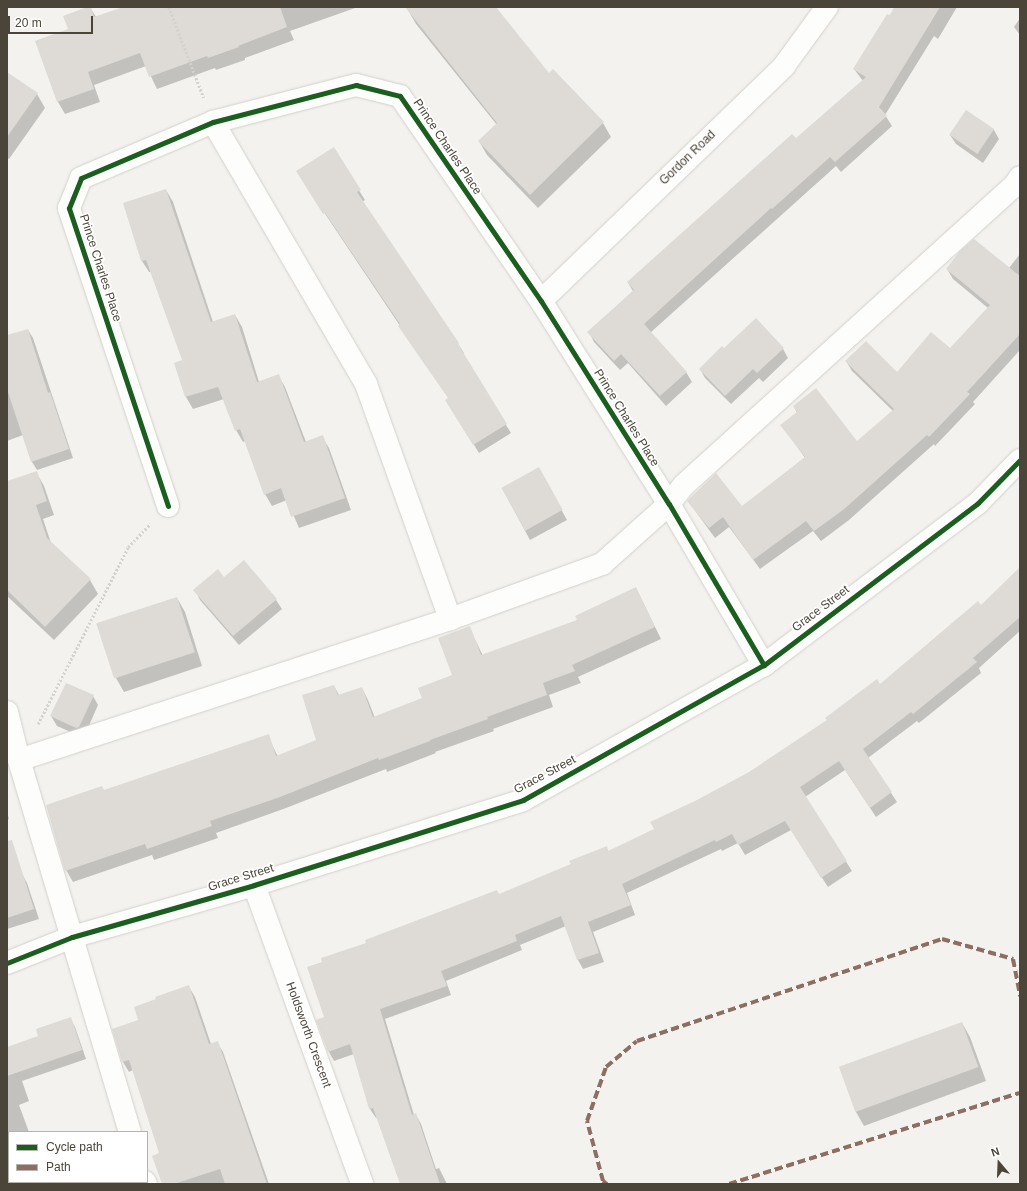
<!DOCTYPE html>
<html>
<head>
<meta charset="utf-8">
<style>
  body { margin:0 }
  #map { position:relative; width:1027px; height:1191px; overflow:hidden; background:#f4f2ee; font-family:Helvetica,sans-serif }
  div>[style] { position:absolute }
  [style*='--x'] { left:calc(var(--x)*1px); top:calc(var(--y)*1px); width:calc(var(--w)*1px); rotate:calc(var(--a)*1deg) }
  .shadow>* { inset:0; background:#0003 }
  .building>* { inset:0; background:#dedbd6; transform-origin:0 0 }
  .path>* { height:2.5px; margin-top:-1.25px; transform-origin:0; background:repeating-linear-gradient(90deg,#d3d2cc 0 2px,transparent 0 4px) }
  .roads { filter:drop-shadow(0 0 1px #d2d0cb) drop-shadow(0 0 1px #d2d0cb) }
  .minor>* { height:22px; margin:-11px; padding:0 11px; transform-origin:11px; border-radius:11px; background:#fdfdfc }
  .quiet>* { height:4px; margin-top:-2px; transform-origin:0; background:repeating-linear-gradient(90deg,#8d6e63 0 8px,transparent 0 12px) }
  .cycleway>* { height:5px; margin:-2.5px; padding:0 2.5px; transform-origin:2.5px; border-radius:2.5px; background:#1b5e20 }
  span { translate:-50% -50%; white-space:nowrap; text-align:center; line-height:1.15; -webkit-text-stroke:3.5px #fff; paint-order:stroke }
  .street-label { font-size:12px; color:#4b4439 }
  .frame { position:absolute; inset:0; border:8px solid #4b4439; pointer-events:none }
  .legend { position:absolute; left:8px; top:1131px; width:140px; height:52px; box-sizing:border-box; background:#fff; border:1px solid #b7b4b0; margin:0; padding:5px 7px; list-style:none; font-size:12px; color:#4b4439 }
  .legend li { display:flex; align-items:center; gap:8px; height:20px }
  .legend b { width:20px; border:1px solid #b7b4b0 }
  .north { position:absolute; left:979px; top:1143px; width:40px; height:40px; -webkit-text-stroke:3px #fff; paint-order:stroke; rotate:341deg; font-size:11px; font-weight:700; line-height:16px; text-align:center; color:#4b4439 }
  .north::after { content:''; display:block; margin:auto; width:14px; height:18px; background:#4b4439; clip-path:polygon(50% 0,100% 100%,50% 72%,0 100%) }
  .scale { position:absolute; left:8px; top:16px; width:85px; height:18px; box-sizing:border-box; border:2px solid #4b4439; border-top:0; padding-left:5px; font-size:12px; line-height:14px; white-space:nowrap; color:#4b4439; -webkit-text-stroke:3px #fff; paint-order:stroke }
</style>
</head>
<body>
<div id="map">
  <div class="shadow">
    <i style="clip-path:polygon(90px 7px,96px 17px,126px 7px,358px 7px,290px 31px,294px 40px,245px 58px,245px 60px,216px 70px,215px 68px,157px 89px,146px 66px,94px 85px,100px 102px,65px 114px,58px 102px,36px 41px,69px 30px)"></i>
    <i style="clip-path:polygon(412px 7px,495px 7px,549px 75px,553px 71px,603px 123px,611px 137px,538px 208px,487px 155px,479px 141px,497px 125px,416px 24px,408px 10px)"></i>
    <i style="clip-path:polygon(896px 7px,957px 7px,938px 39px,934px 36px,885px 115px,892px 126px,841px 172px,836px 166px,650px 333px,686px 372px,692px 382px,666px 406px,628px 363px,620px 370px,594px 342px,589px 332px,633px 291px,628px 283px,796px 140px,863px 81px,854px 69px)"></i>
    <i style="clip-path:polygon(1020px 18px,1020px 35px,1014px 27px)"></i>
    <i style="clip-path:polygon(7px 73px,37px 94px,45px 108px,9px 159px,7px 158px)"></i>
    <i style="clip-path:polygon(966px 111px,994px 130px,999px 139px,983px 163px,956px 144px,950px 135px)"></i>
    <i style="clip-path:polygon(333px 149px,365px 200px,362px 202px,458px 344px,464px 353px,462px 354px,511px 433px,479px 453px,452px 409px,449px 399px,303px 181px)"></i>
    <i style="clip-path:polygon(166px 190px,173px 202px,213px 322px,235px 315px,242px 327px,259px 382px,278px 375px,285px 387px,306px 442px,322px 437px,329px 448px,351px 510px,299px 528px,287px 500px,272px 506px,265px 494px,246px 441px,243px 442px,236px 430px,224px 399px,193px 409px,186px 397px,175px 363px,184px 361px,151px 272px,149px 272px,142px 261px)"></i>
    <i style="clip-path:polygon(1020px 254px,1020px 350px,973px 402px,975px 404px,935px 446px,934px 444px,849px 520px,821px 541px,813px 531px,760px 569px,729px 527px,715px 538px,688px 501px,742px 507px,805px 458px,782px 425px,797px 413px,794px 407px,857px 442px,893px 411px,852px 371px,846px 361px,897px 373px,950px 349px,988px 308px,953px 279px,947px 269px,1009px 268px)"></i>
    <i style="clip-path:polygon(28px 330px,33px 338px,73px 458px,37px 470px,32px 462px,23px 435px,7px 441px,7px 336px)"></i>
    <i style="clip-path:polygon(724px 349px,783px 349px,788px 358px,763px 382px,759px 378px,731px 404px,705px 378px,700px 369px)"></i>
    <i style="clip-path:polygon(36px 472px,44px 486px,54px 515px,43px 519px,51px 543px,90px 580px,98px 594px,54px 640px,7px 596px,7px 482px)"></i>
    <i style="clip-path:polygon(544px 478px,567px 520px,530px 540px,502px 488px)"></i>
    <i style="clip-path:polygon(1020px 569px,1020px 631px,979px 668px,981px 673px,919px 723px,917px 721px,868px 758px,897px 802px,876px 817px,845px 770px,805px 797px,852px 871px,828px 887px,791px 830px,745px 855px,738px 843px,722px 851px,721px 849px,627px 893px,635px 915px,593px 932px,604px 962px,583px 969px,578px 960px,566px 926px,520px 945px,522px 950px,446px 981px,451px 995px,385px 1019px,414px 1115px,416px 1115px,421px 1124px,436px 1169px,439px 1168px,447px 1184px,401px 1184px,378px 1118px,376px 1118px,370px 1109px,354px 1054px,334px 1061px,329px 1052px,325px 1018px,367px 943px,499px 895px,572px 865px,606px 847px,609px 852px,655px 829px,698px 801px,750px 773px,880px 685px,981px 606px)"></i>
    <i style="clip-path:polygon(636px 588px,661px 639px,578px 677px,581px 683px,549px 695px,553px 707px,493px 729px,494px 731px,435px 752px,436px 753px,387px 772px,386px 769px,286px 808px,216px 833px,218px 838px,154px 860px,152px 855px,73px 882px,66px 870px,104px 791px,268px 736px,278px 757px,317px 741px,334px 686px,339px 695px,362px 688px,368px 700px,375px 718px,423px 699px,454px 676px,469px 627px,483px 656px,578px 620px)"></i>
    <i style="clip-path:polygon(195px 590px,276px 600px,282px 609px,239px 645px,200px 600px)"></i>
    <i style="clip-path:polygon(177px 598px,185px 612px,202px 666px,124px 692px,116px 678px)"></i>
    <i style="clip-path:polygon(93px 696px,98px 705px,84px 737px,82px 737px,57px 726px,51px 716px)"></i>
    <i style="clip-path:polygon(7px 812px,9px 819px,7px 820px)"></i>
    <i style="clip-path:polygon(22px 874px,27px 883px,39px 919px,7px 929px,7px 878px)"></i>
    <i style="clip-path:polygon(189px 987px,195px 997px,211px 1044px,217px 1042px,223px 1052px,269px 1184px,163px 1184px,160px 1154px,133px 1070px,129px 1072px,123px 1062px,114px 1030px,140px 1021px)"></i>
    <i style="clip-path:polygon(70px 1018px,75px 1027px,86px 1059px,22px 1081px,29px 1101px,19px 1105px,29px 1132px,9px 1132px,9px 1182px,108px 1182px,109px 1184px,8px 1184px,7px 1048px,40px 1036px)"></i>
    <i style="clip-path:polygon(962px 1023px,970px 1037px,986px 1081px,864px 1126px,856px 1112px,840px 1068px)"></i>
  </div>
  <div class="building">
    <i style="clip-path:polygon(87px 7px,91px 7px,94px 17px,123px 7px,280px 7px,287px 27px,238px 46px,239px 47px,208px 58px,207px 56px,149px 77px,140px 53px,88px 72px,94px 89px,57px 102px,35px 41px,68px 29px,63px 16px)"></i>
    <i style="clip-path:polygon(405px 7px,496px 7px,549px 73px,553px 69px,604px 122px,530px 195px,478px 141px,497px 123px)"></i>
    <i style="clip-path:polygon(894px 7px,940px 7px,879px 107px,887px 116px,835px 162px,830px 157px,772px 209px,771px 208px,644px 324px,687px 372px,660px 396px,621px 354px,614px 361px,587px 332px,634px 290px,627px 282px,792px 134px,796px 138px,866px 77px,853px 69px,887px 14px,890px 15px)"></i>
    <i style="clip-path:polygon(7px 72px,38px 93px,7px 137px)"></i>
    <i style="left:966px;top:110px;width:34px;height:30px;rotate:34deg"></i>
    <i style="clip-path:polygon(334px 147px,361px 190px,357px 192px,459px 343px,458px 344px,507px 424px,473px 445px,445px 400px,448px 398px,398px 326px,400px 324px,325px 213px,323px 214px,296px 171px)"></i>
    <i style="clip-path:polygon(166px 189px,211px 322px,235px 314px,257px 382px,279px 374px,304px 442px,323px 435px,345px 498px,291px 517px,281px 488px,264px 495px,240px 429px,235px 431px,218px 387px,185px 397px,174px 363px,182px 360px,146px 260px,141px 261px,123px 203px)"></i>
    <i style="clip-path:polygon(974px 239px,1020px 276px,1020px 334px,967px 392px,970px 394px,929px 437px,927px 435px,843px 510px,814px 531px,806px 521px,753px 560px,723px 517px,709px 528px,687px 501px,716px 473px,742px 506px,805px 457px,780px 425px,797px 412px,793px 406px,816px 388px,857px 441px,894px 409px,845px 361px,866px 341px,897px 372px,931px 332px,950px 348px,990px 305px,946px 269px,960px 251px)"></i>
    <i style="clip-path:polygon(756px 318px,784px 348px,757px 373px,753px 369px,725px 396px,699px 369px,722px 346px,724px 348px)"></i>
    <i style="clip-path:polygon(28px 329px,48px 393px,50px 392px,69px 449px,31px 462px,7px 389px,7px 335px)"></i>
    <i style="left:539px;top:467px;width:49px;height:43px;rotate:61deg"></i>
    <i style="clip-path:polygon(37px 471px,47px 501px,36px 505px,47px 538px,91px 579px,45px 627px,7px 590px,7px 481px)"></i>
    <i style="clip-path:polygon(244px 560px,277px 599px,233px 636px,193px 590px,218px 569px,224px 577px)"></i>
    <i style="clip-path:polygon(1020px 567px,1020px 617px,973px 658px,977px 662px,913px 714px,911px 712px,863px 749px,892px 792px,870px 808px,839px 761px,800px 787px,847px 861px,821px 878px,785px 821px,738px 845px,732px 834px,716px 842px,715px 840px,622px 884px,631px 905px,588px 922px,599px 953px,577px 960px,561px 916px,515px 935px,517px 941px,441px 971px,447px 986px,380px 1009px,412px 1115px,416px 1113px,440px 1184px,400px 1184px,373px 1108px,369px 1109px,350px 1044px,328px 1052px,316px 1020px,324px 1017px,307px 967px,322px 962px,321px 958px,366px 943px,365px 940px,497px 890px,499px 894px,571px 864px,569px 861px,607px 846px,608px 851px,654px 829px,650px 822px,697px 800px,749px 772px,827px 720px,825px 718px,877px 679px,880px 684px,978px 601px,981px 605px)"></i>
    <i style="clip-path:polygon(636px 587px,655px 627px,572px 665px,575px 671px,543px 683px,547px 695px,487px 717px,488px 719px,430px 740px,430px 741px,379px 760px,378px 758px,280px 797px,210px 821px,212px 826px,147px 849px,145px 844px,65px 871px,46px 805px,102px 786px,104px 790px,269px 734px,276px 756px,316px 740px,302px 695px,334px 685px,338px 695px,362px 687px,373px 717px,422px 698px,418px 688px,452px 675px,438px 638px,470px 626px,481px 655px,577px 620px,575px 616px)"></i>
    <i style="left:177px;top:597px;width:58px;height:85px;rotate:72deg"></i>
    <i style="clip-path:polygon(66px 683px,94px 695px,79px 727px,76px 728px,50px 716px)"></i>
    <i style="clip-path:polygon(12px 840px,34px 909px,7px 918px,7px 841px)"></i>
    <i style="clip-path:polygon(189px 985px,209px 1044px,218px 1041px,267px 1184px,225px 1184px,220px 1169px,174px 1184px,162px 1184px,152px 1156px,159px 1153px,129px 1060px,122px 1062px,112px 1029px,138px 1020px,134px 1007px,156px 999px,155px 997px)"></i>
    <i style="clip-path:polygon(71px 1017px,82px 1050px,7px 1076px,7px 1047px,38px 1036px,36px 1029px)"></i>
    <i style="left:962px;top:1022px;width:48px;height:131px;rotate:70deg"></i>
  </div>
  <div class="path">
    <i style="--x:169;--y:7;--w:97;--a:69"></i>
    <i style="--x:38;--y:724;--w:199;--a:-63"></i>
    <i style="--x:128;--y:547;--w:32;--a:-46"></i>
  </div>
  <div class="roads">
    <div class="minor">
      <i style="--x:213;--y:122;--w:303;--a:59.7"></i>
      <i style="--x:366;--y:384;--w:250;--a:70.3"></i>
      <i style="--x:541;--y:301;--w:338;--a:-44"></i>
      <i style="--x:784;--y:66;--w:73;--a:-53.9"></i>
      <i style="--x:168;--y:506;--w:314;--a:-108.4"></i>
      <i style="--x:69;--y:208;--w:32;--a:-68"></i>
      <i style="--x:81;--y:178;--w:143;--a:-23"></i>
      <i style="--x:213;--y:122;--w:148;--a:-14.5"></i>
      <i style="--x:356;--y:85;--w:45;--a:14"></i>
      <i style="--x:400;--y:96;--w:249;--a:55.5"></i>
      <i style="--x:541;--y:301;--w:240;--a:57.8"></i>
      <i style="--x:669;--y:504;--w:187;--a:59.5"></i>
      <i style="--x:7;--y:712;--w:49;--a:76"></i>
      <i style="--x:19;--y:760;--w:388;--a:73.4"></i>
      <i style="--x:19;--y:760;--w:453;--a:-18.1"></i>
      <i style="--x:450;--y:619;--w:162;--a:-19.9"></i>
      <i style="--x:602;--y:564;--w:90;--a:-41.8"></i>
      <i style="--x:669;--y:504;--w:24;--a:-52"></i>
      <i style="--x:684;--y:485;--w:447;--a:-42.2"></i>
      <i style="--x:1015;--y:185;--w:9;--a:-58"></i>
      <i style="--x:254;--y:885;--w:318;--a:70.1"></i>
      <i style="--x:7;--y:963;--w:70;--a:-21.8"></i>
      <i style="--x:72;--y:937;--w:189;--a:-15.9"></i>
      <i style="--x:254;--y:885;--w:282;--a:-17.5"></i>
      <i style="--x:523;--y:800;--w:276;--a:-29.3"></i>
      <i style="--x:764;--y:665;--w:268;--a:-37.1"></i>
      <i style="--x:978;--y:503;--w:60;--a:-45.7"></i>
      <i style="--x:145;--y:1182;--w:2;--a:63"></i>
    </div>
  </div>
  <div class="quiet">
    <i style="--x:607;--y:1184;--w:5;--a:-143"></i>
    <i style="--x:603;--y:1181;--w:62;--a:-104.9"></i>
    <i style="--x:587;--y:1121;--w:57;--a:-70.6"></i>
    <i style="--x:606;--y:1067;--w:40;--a:-40"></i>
    <i style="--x:637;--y:1041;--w:322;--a:-18.5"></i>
    <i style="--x:942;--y:939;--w:74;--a:15.7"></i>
    <i style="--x:1013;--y:959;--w:38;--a:79"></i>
    <i style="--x:729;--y:1184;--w:305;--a:-17.4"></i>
  </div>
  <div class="cycleway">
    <i style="--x:168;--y:506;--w:314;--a:-108.4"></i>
    <i style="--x:69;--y:208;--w:32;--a:-68"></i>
    <i style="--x:81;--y:178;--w:143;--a:-23"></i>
    <i style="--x:213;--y:122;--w:148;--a:-14.5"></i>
    <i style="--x:356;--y:85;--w:45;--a:14"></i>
    <i style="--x:400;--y:96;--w:249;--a:55.5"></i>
    <i style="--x:541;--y:301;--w:240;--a:57.8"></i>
    <i style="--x:669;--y:504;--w:187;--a:59.5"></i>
    <i style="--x:7;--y:963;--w:70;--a:-21.8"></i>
    <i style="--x:72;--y:937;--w:189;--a:-15.9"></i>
    <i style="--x:254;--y:885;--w:282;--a:-17.5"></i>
    <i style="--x:523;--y:800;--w:276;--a:-29.3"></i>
    <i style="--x:764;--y:665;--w:268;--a:-37.1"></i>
    <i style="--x:978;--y:503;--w:60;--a:-45.7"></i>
  </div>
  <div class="street-label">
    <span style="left:447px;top:147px;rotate:56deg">Prince Charles Place</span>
    <span style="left:688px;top:158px;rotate:-44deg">Gordon Road</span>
    <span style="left:100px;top:268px;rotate:72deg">Prince Charles Place</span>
    <span style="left:626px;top:418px;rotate:58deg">Prince Charles Place</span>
    <span style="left:821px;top:609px;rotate:-37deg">Grace Street</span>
    <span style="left:545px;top:775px;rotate:-28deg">Grace Street</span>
    <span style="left:241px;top:878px;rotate:-17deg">Grace Street</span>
    <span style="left:308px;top:1035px;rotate:70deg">Holdsworth Crescent</span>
  </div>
  <div class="frame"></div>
  <ul class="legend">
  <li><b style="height:5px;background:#1b5e20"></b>Cycle path</li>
  <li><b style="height:5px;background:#8d6e63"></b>Path</li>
  </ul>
  <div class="north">N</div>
  <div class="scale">20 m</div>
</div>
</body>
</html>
